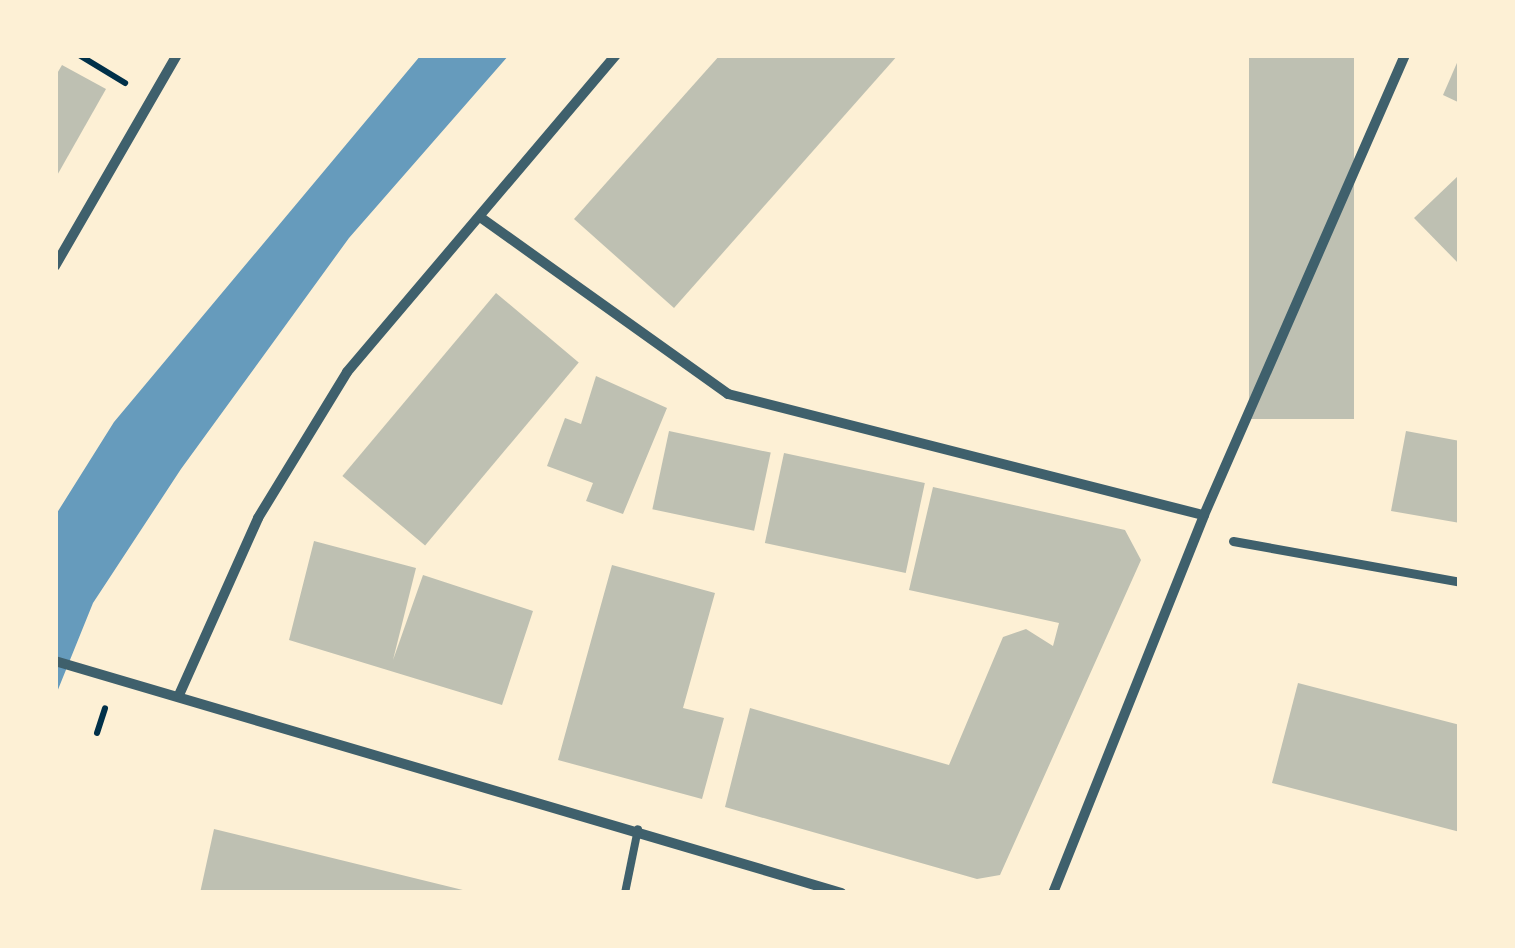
<!DOCTYPE html>
<html>
<head>
<meta charset="utf-8">
<style>
  body { margin:0 }
  #map { position:relative; width:1515px; height:948px; overflow:hidden; background:#fdf0d5; font-family:"DM Sans",sans-serif }
  div>[style] { position:absolute }
  [style*='--x'] { left:calc(var(--x)*1px); top:calc(var(--y)*1px); width:calc(var(--w)*1px); rotate:calc(var(--a)*1deg) }
  .water>* { inset:0; background:#669bbc }
  .building>* { inset:0; background:#bec0b2; transform-origin:0 0 }
  .path>* { height:6px; margin:-3px; padding:0 3px; transform-origin:3px; border-radius:3px; background:#003049 }
  .service>* { height:8px; margin:-4px; padding:0 4px; transform-origin:4px; border-radius:4px; background:#3f606c }
  .pedestrian>* { height:9px; margin:-4.5px; padding:0 4.5px; transform-origin:4.5px; border-radius:4.5px; background:#3f606c }
  .minor>* { height:10px; margin:-5px; padding:0 5px; transform-origin:5px; border-radius:5px; background:#3f606c }
  span { translate:-50% -50%; white-space:nowrap; text-align:center; line-height:1.15; -webkit-text-stroke:10px #fdf0d5; paint-order:stroke }
  .frame { position:absolute; inset:0; border:58px solid #fdf0d5; pointer-events:none }
</style>
</head>
<body>
<div id="map">
  <div class="water">
    <i style="clip-path:polygon(421px 55px,509px 55px,349px 238px,181px 469px,93px 603px,55px 697px,55px 516px,114px 422px)"></i>
  </div>
  <div class="building">
    <i style="clip-path:polygon(720px 55px,898px 55px,674px 308px,574px 219px)"></i>
    <i style="left:1249px;top:55px;width:105px;height:364px"></i>
    <i style="clip-path:polygon(1460px 56px,1460px 103px,1443px 95px)"></i>
    <i style="clip-path:polygon(62px 65px,106px 89px,55px 179px,55px 77px)"></i>
    <i style="clip-path:polygon(1458px 176px,1460px 179px,1460px 265px,1414px 218px)"></i>
    <i style="left:496px;top:293px;width:108px;height:239px;rotate:40deg"></i>
    <i style="clip-path:polygon(596px 376px,667px 408px,623px 514px,586px 501px,593px 483px,547px 466px,565px 418px,581px 424px)"></i>
    <i style="left:669px;top:431px;width:104px;height:80px;rotate:12deg"></i>
    <i style="clip-path:polygon(1406px 431px,1460px 441px,1460px 523px,1391px 511px)"></i>
    <i style="left:784px;top:453px;width:144px;height:92px;rotate:12deg"></i>
    <i style="clip-path:polygon(933px 487px,1125px 530px,1141px 560px,1000px 875px,977px 879px,725px 807px,750px 708px,949px 765px,1003px 637px,1026px 629px,1053px 646px,1059px 623px,909px 590px)"></i>
    <i style="clip-path:polygon(314px 541px,416px 568px,393px 660px,423px 575px,533px 611px,502px 705px,289px 640px)"></i>
    <i style="clip-path:polygon(612px 565px,715px 593px,683px 708px,724px 718px,702px 799px,558px 760px)"></i>
    <i style="clip-path:polygon(1298px 683px,1460px 725px,1460px 832px,1272px 783px)"></i>
    <i style="clip-path:polygon(214px 829px,471px 892px,471px 893px,200px 893px)"></i>
  </div>
  <div class="path">
    <i style="--x:79;--y:55;--w:54;--a:31.3"></i>
    <i style="--x:97;--y:733;--w:26;--a:-72"></i>
  </div>
  <div class="service">
    <i style="--x:625;--y:893;--w:65;--a:-78.5"></i>
  </div>
  <div class="pedestrian">
    <i style="--x:1233;--y:541;--w:231;--a:10.2"></i>
  </div>
  <div class="minor">
    <i style="--x:480;--y:217;--w:305;--a:35.5"></i>
    <i style="--x:728;--y:394;--w:491;--a:14.3"></i>
    <i style="--x:55;--y:266;--w:244;--a:-60"></i>
    <i style="--x:55;--y:661;--w:820;--a:16.43"></i>
    <i style="--x:179;--y:695;--w:194;--a:-65.9"></i>
    <i style="--x:258;--y:518;--w:171;--a:-58.6"></i>
    <i style="--x:347;--y:372;--w:416;--a:-49.7"></i>
    <i style="--x:1053;--y:893;--w:407;--a:-68.2"></i>
    <i style="--x:1204;--y:515;--w:502;--a:-66.4"></i>
  </div>
  <div class="frame"></div>
</div>
</body>
</html>
